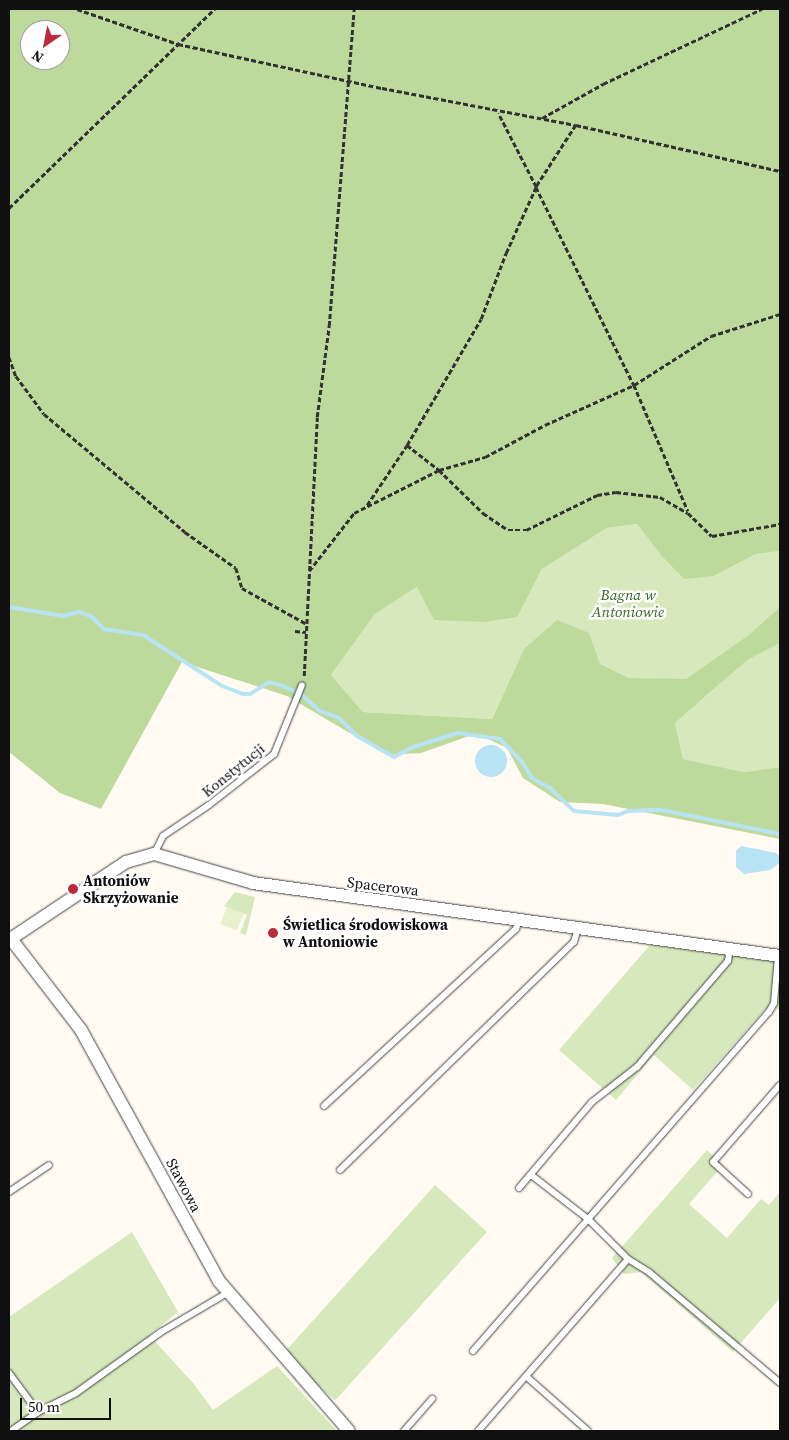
<!DOCTYPE html>
<html>
<head>
<meta charset="utf-8">
<style>
  body { margin:0 }
  #map { position:relative; width:789px; height:1440px; overflow:hidden; background:#fffbf3; font-family:"Source Serif 4",serif }
  div>[style] { position:absolute }
  [style*='--x'] { left:calc(var(--x)*1px); top:calc(var(--y)*1px); width:calc(var(--w)*1px); rotate:calc(var(--a)*1deg) }
  .green>* { inset:0; background:#d7e9bc; transform-origin:0 0 }
  .forest>* { inset:0; background:#bdda9c }
  .pitch>* { inset:0; background:#e7f1ce; transform-origin:0 0 }
  .water>* { inset:0; background:#b8e3f5 }
  .round { border-radius:50% }
  .stream>* { height:4px; margin:-2px; padding:0 2px; transform-origin:2px; border-radius:2px; background:#b8e3f5 }
  .path>* { height:2.5px; margin-top:-1.25px; transform-origin:0; background:repeating-linear-gradient(90deg,#323232 0 5px,transparent 0 7.5px) }
  .roads { filter:drop-shadow(0 0 1px #434343) drop-shadow(0 0 1px #434343) }
  .lane>* { height:6px; margin:-3px; padding:0 3px; transform-origin:3px; border-radius:3px; background:#fff }
  .street>* { height:12px; margin:-6px; padding:0 6px; transform-origin:6px; border-radius:6px; background:#fff }
  .dots>* { width:14px; height:14px; translate:-50% -50%; box-sizing:border-box; border:2px solid #fff; border-radius:50% }
  span { translate:-50% -50%; white-space:nowrap; text-align:center; line-height:1.15; -webkit-text-stroke:5px #fff; paint-order:stroke }
  .park-label { font-size:15px; color:#356720; font-style:italic }
  .street-label { font-size:15px; color:#101010 }
  .poi-label { font-size:15px; color:#101010; font-weight:700 }
  .left { translate:0 -50%; text-align:left }
  .frame { position:absolute; inset:0; border:10px solid #101010; pointer-events:none }
  .north { position:absolute; left:20px; top:20px; width:50px; height:50px; box-sizing:border-box; background:#fff; border:1px solid #9f9f9f; border-radius:50%; rotate:213deg; font-size:14px; font-weight:700; line-height:20px; text-align:center; color:#101010 }
  .north::after { content:''; display:block; margin:auto; width:18px; height:22px; background:#be293d; clip-path:polygon(50% 0,100% 100%,50% 72%,0 100%) }
  .scale { position:absolute; left:20px; top:1398px; width:91px; height:22px; box-sizing:border-box; border:2px solid #101010; border-top:0; padding-left:6px; font-size:15px; line-height:18px; white-space:nowrap; color:#101010; -webkit-text-stroke:4px #fff; paint-order:stroke }
</style>
</head>
<body>
<div id="map">
  <div class="green">
    <i style="clip-path:polygon(637px 524px,736px 564px,756px 554px,780px 551px,780px 767px,744px 772px,683px 759px,675px 723px,722px 682px,629px 678px,610px 669px,524px 649px,492px 719px,363px 712px,331px 675px,375px 614px,417px 587px,516px 617px,542px 569px,607px 528px)"></i>
    <i style="clip-path:polygon(235px 892px,255px 897px,246px 935px,240px 933px,247px 915px,224px 906px)"></i>
    <i style="clip-path:polygon(650px 945px,780px 961px,780px 1011px,770px 1004px,693px 1090px,654px 1055px,616px 1100px,559px 1050px)"></i>
    <i style="clip-path:polygon(707px 1150px,723px 1165px,689px 1204px,727px 1238px,761px 1199px,769px 1205px,780px 1192px,780px 1298px,733px 1352px,641px 1272px,624px 1274px,612px 1258px)"></i>
    <i style="left:435px;top:1185px;width:70px;height:227px;rotate:42deg"></i>
    <i style="clip-path:polygon(132px 1232px,178px 1312px,149px 1335px,194px 1384px,213px 1410px,277px 1366px,337px 1431px,9px 1431px,9px 1317px)"></i>
  </div>
  <div class="forest">
    <i style="clip-path:polygon(evenodd,9px 9px,780px 9px,780px 551px,756px 554px,713px 576px,684px 579px,662px 556px,637px 524px,607px 528px,542px 569px,517px 617px,485px 622px,434px 620px,417px 587px,375px 614px,331px 675px,363px 712px,492px 719px,524px 649px,557px 620px,589px 633px,600px 664px,629px 678px,686px 679px,749px 635px,780px 607px,780px 643px,747px 660px,675px 723px,683px 759px,744px 772px,780px 767px,780px 839px,603px 804px,560px 802px,523px 778px,507px 748px,488px 739px,469px 736px,421px 753px,387px 755px,287px 696px,182px 662px,101px 809px,60px 793px,9px 752px,9px 9px,30px 30px,60px 30px,60px 60px,30px 60px,30px 30px)"></i>
  </div>
  <div class="pitch">
    <i style="left:227px;top:907px;width:18px;height:18px;rotate:22deg"></i>
  </div>
  <div class="water">
    <i class="round" style="left:475px;top:745px;width:32px;height:32px"></i>
    <i style="clip-path:polygon(741px 846px,776px 853px,780px 856px,780px 863px,770px 870px,744px 874px,736px 867px,736px 851px)"></i>
  </div>
  <div class="stream">
    <i style="--x:9;--y:607;--w:55;--a:9.5"></i>
    <i style="--x:63;--y:616;--w:16;--a:-14"></i>
    <i style="--x:79;--y:612;--w:13;--a:18"></i>
    <i style="--x:91;--y:616;--w:18;--a:45"></i>
    <i style="--x:104;--y:629;--w:39;--a:9"></i>
    <i style="--x:143;--y:635;--w:94;--a:32.8"></i>
    <i style="--x:222;--y:686;--w:22;--a:21"></i>
    <i style="--x:243;--y:694;--w:7;--a:0"></i>
    <i style="--x:250;--y:694;--w:22;--a:-32"></i>
    <i style="--x:269;--y:682;--w:15;--a:16"></i>
    <i style="--x:283;--y:686;--w:21;--a:25"></i>
    <i style="--x:302;--y:695;--w:24;--a:42"></i>
    <i style="--x:320;--y:711;--w:20;--a:20"></i>
    <i style="--x:339;--y:718;--w:25;--a:45"></i>
    <i style="--x:357;--y:736;--w:43;--a:29.6"></i>
    <i style="--x:394;--y:757;--w:21;--a:-28"></i>
    <i style="--x:413;--y:747;--w:47;--a:-17.3"></i>
    <i style="--x:458;--y:733;--w:42;--a:8.1"></i>
    <i style="--x:500;--y:739;--w:32;--a:46"></i>
    <i style="--x:522;--y:762;--w:19;--a:58"></i>
    <i style="--x:532;--y:778;--w:21;--a:29"></i>
    <i style="--x:550;--y:788;--w:33;--a:44"></i>
    <i style="--x:574;--y:811;--w:44;--a:5.2"></i>
    <i style="--x:618;--y:815;--w:11;--a:-22"></i>
    <i style="--x:628;--y:811;--w:34;--a:-2"></i>
    <i style="--x:662;--y:810;--w:120;--a:11.5"></i>
  </div>
  <div class="path">
    <i style="--x:77;--y:9;--w:107;--a:19.1"></i>
    <i style="--x:178;--y:44;--w:209;--a:12.2"></i>
    <i style="--x:382;--y:88;--w:197;--a:10.8"></i>
    <i style="--x:576;--y:125;--w:209;--a:12.7"></i>
    <i style="--x:542;--y:118;--w:70;--a:-29.1"></i>
    <i style="--x:603;--y:84;--w:176;--a:-25.3"></i>
    <i style="--x:576;--y:125;--w:74;--a:122.8"></i>
    <i style="--x:536;--y:187;--w:221;--a:63.7"></i>
    <i style="--x:634;--y:385;--w:137;--a:66.8"></i>
    <i style="--x:9;--y:208;--w:286;--a:-44.1"></i>
    <i style="--x:9;--y:357;--w:20;--a:70"></i>
    <i style="--x:16;--y:376;--w:47;--a:53.6"></i>
    <i style="--x:44;--y:414;--w:184;--a:39.9"></i>
    <i style="--x:185;--y:532;--w:62;--a:35.2"></i>
    <i style="--x:236;--y:568;--w:21;--a:73"></i>
    <i style="--x:242;--y:588;--w:74;--a:29"></i>
    <i style="--x:407;--y:445;--w:41;--a:38"></i>
    <i style="--x:439;--y:470;--w:48;--a:-15.8"></i>
    <i style="--x:485;--y:457;--w:68;--a:-28.1"></i>
    <i style="--x:545;--y:425;--w:98;--a:-24.2"></i>
    <i style="--x:634;--y:385;--w:91;--a:-32.5"></i>
    <i style="--x:711;--y:336;--w:72;--a:-17.7"></i>
    <i style="--x:367;--y:505;--w:72;--a:-56.3"></i>
    <i style="--x:407;--y:445;--w:146;--a:-59.6"></i>
    <i style="--x:481;--y:319;--w:71;--a:-69.3"></i>
    <i style="--x:506;--y:253;--w:72;--a:-65.6"></i>
    <i style="--x:536;--y:187;--w:83;--a:-117.2"></i>
    <i style="--x:309;--y:571;--w:73;--a:-52.2"></i>
    <i style="--x:354;--y:513;--w:95;--a:-26.8"></i>
    <i style="--x:439;--y:470;--w:62;--a:44.3"></i>
    <i style="--x:483;--y:513;--w:30;--a:34"></i>
    <i style="--x:508;--y:530;--w:18;--a:0"></i>
    <i style="--x:526;--y:530;--w:79;--a:-26.2"></i>
    <i style="--x:597;--y:495;--w:19;--a:-9"></i>
    <i style="--x:616;--y:492;--w:44;--a:6.5"></i>
    <i style="--x:660;--y:497;--w:32;--a:30"></i>
    <i style="--x:688;--y:513;--w:33;--a:44"></i>
    <i style="--x:712;--y:536;--w:69;--a:-10"></i>
    <i style="--x:295;--y:631;--w:11;--a:5"></i>
    <i style="--x:304;--y:676;--w:259;--a:-87.1"></i>
    <i style="--x:317;--y:417;--w:92;--a:-82.5"></i>
    <i style="--x:329;--y:326;--w:318;--a:-85.5"></i>
  </div>
  <div class="roads">
    <div class="lane">
      <i style="--x:154;--y:854;--w:20;--a:-63"></i>
      <i style="--x:163;--y:836;--w:55;--a:-34"></i>
      <i style="--x:209;--y:805;--w:83;--a:-38.1"></i>
      <i style="--x:274;--y:754;--w:74;--a:-67.9"></i>
      <i style="--x:324;--y:1106;--w:261;--a:-42.7"></i>
      <i style="--x:516;--y:929;--w:9;--a:-72"></i>
      <i style="--x:340;--y:1170;--w:327;--a:-44.3"></i>
      <i style="--x:574;--y:942;--w:15;--a:-74"></i>
      <i style="--x:519;--y:1188;--w:113;--a:-49.7"></i>
      <i style="--x:592;--y:1102;--w:57;--a:-37.9"></i>
      <i style="--x:637;--y:1067;--w:140;--a:-49.4"></i>
      <i style="--x:728;--y:961;--w:12;--a:-81"></i>
      <i style="--x:9;--y:1192;--w:48;--a:-34"></i>
      <i style="--x:748;--y:1194;--w:47;--a:-137.6"></i>
      <i style="--x:713;--y:1162;--w:102;--a:-49"></i>
      <i style="--x:628;--y:1259;--w:26;--a:32"></i>
      <i style="--x:650;--y:1273;--w:170;--a:40.2"></i>
      <i style="--x:473;--y:1351;--w:450;--a:-48.9"></i>
      <i style="--x:769;--y:1012;--w:10;--a:-61"></i>
      <i style="--x:774;--y:1003;--w:47;--a:-85.1"></i>
      <i style="--x:9;--y:1373;--w:49;--a:53.4"></i>
      <i style="--x:38;--y:1412;--w:42;--a:-26.6"></i>
      <i style="--x:76;--y:1393;--w:105;--a:-35.7"></i>
      <i style="--x:161;--y:1332;--w:77;--a:-30.6"></i>
      <i style="--x:527;--y:1377;--w:81;--a:41.5"></i>
      <i style="--x:11;--y:1431;--w:33;--a:-35"></i>
      <i style="--x:404;--y:1431;--w:43;--a:-48.8"></i>
      <i style="--x:478;--y:1431;--w:228;--a:-48.9"></i>
      <i style="--x:628;--y:1259;--w:57;--a:-135"></i>
      <i style="--x:588;--y:1219;--w:72;--a:-142.3"></i>
    </div>
    <div class="street">
      <i style="--x:11;--y:939;--w:115;--a:52.4"></i>
      <i style="--x:81;--y:1030;--w:286;--a:61.2"></i>
      <i style="--x:219;--y:1281;--w:198;--a:49.1"></i>
      <i style="--x:9;--y:940;--w:141;--a:-33.7"></i>
      <i style="--x:126;--y:862;--w:29;--a:-16"></i>
      <i style="--x:154;--y:854;--w:103;--a:16.3"></i>
      <i style="--x:253;--y:883;--w:532;--a:7.89"></i>
    </div>
  </div>
  <div class="dots">
    <i style="left:73px;top:889px;background:#be293d"></i>
    <i style="left:273px;top:933px;background:#be293d"></i>
  </div>
  <div class="park-label">
    <span style="left:628px;top:603px">Bagna w<br>Antoniowie</span>
  </div>
  <div class="street-label">
    <span style="left:233px;top:770px;rotate:-39deg">Konstytucji</span>
    <span style="left:383px;top:886px;rotate:7deg">Spacerowa</span>
    <span style="left:184px;top:1185px;rotate:62deg">Stawowa</span>
  </div>
  <div class="poi-label">
    <span class="left" style="left:83px;top:889px">Antoniów<br>Skrzyżowanie</span>
    <span class="left" style="left:283px;top:933px">Świetlica środowiskowa<br>w Antoniowie</span>
  </div>
  <div class="frame"></div>
  <div class="north">N</div>
  <div class="scale">50 m</div>
</div>
</body>
</html>
